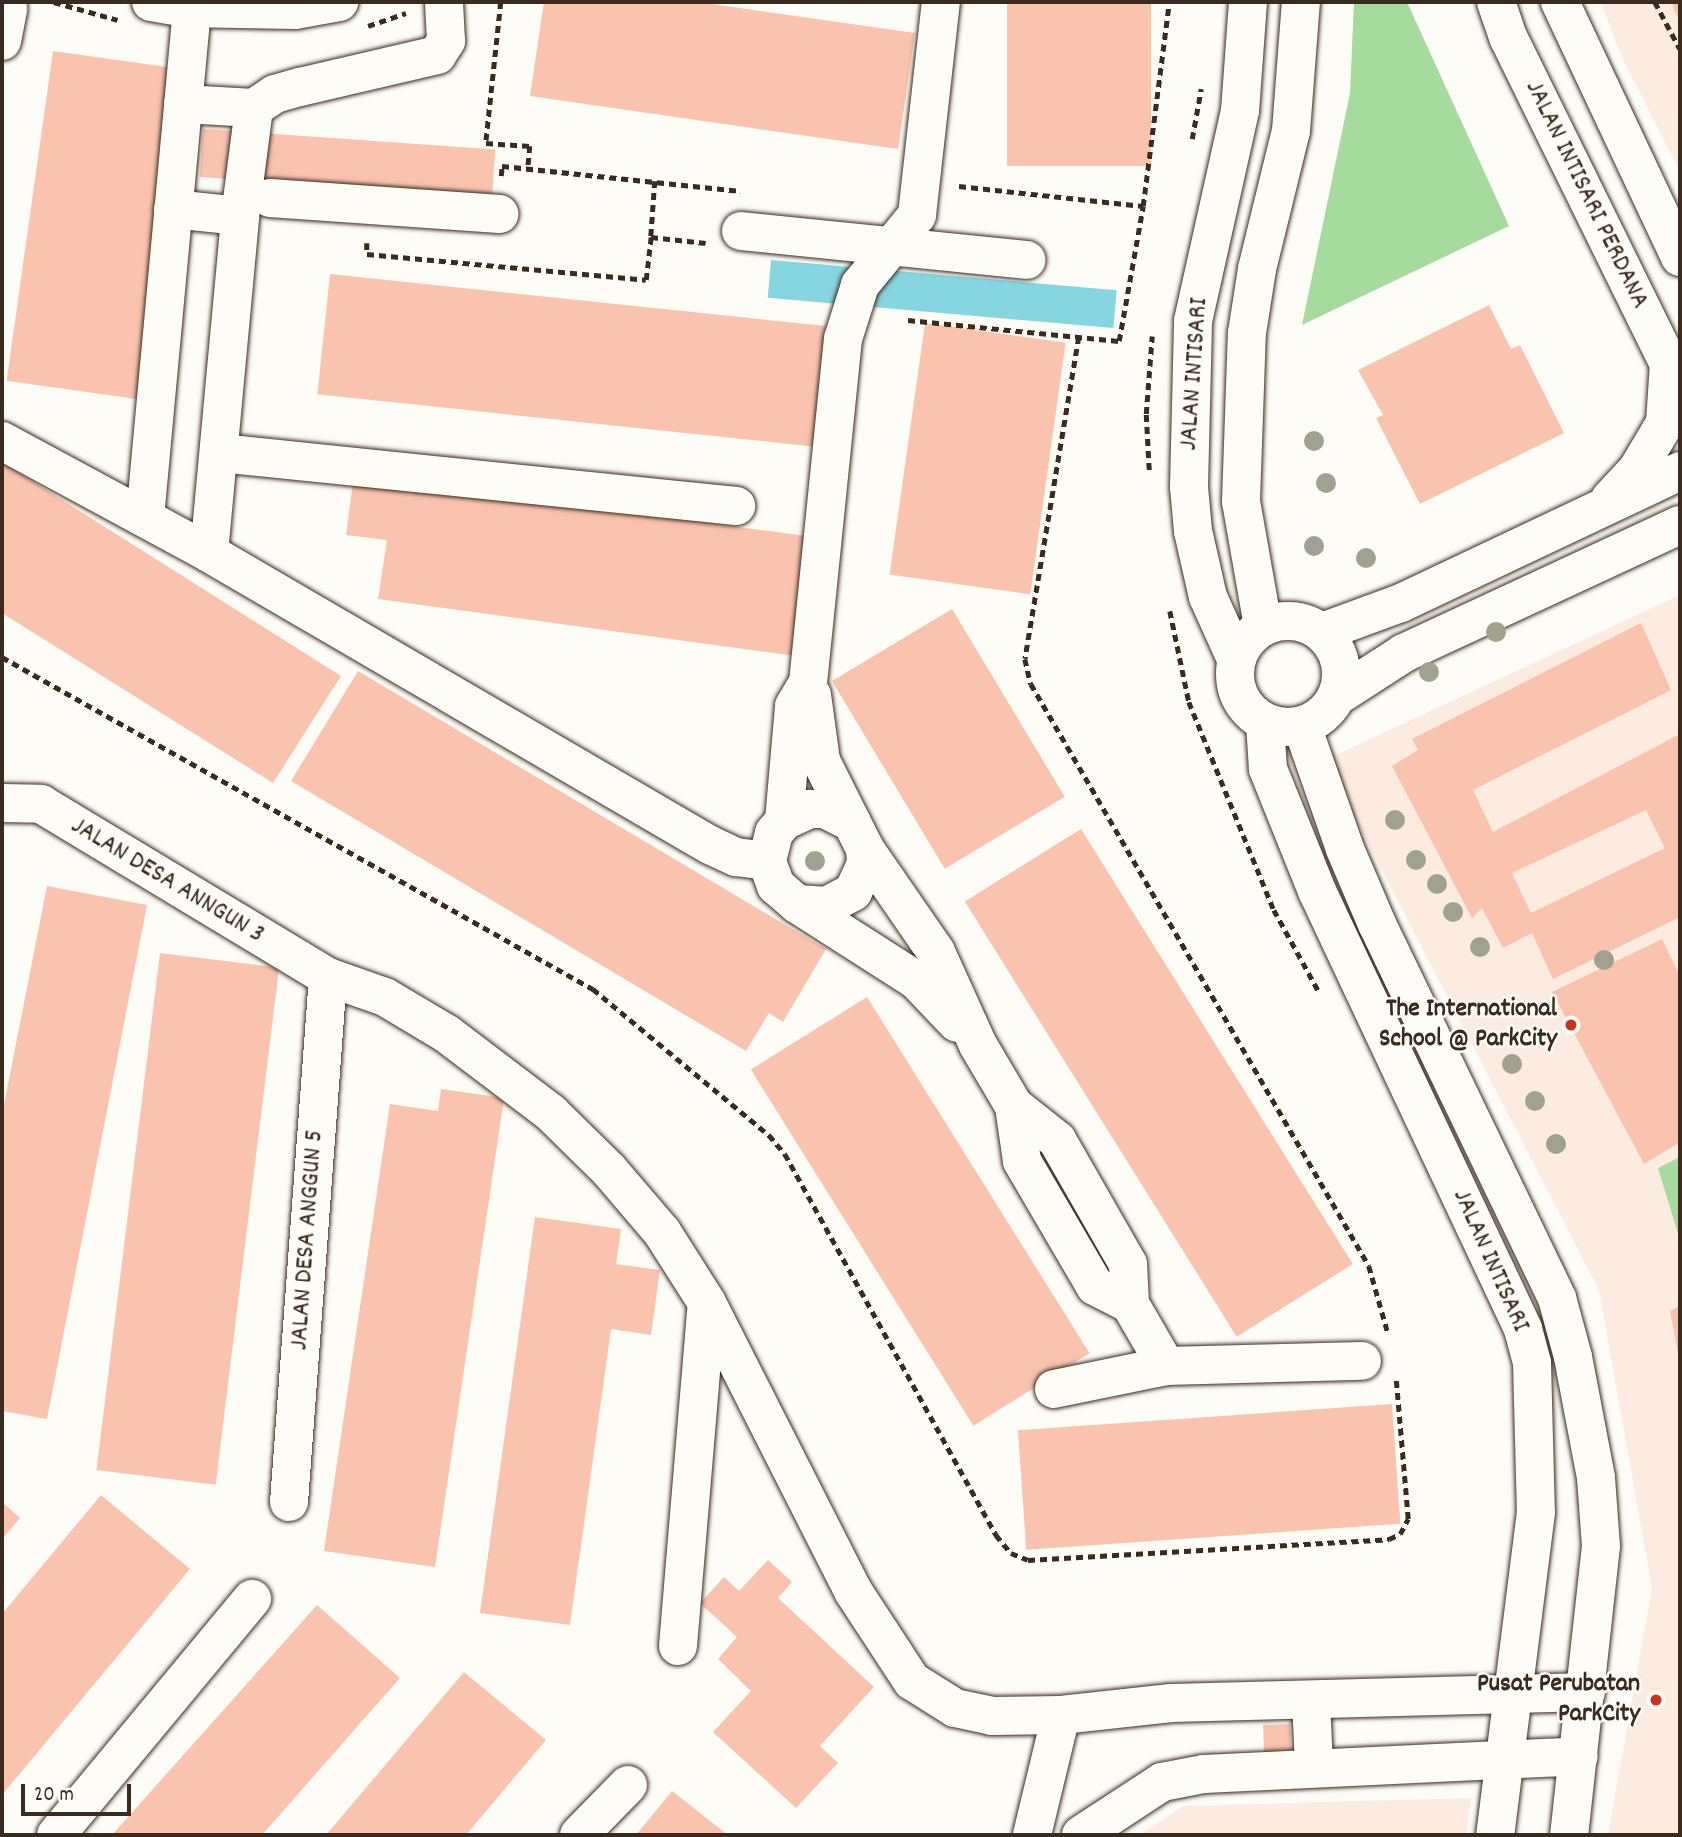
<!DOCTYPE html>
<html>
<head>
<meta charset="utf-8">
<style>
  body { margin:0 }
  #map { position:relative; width:1682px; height:1837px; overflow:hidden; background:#fdfcf7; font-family:Dekko,sans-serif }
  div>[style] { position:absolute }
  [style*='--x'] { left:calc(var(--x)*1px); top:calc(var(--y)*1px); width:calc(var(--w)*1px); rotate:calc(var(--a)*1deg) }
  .built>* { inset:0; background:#fcebe1 }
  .green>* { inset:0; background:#a6db9e }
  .water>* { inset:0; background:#86d6e1; transform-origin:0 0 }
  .building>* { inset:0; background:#fac3ae; transform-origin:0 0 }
  .path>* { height:4.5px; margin-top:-2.25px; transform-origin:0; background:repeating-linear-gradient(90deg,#3b2a1e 0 7px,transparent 0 12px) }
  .roads { filter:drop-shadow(0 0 2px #3b2a1e) drop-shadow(0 0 2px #3b2a1e) }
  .minor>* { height:38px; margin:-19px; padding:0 19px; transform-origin:19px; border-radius:19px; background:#fdfcf7 }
  .minor>.ring { margin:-19px; padding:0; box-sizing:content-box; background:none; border:38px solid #fdfcf7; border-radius:50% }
  .trees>* { width:20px; height:20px; margin:-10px; border-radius:50%; background:#a1a191 }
  .dots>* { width:19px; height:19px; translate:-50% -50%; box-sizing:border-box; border:4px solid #fdfcf7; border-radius:50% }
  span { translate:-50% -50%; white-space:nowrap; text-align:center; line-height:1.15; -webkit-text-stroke:5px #fdfcf7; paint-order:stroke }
  .street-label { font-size:26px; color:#3b2a1e }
  .poi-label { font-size:26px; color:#3b2a1e; font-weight:700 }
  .right { translate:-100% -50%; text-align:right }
  .frame { position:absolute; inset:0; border:4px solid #3b2a1e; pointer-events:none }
  .scale { position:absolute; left:21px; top:1784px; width:110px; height:32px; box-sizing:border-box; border:4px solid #3b2a1e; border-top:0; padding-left:9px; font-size:21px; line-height:24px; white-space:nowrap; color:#3b2a1e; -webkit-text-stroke:5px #fdfcf7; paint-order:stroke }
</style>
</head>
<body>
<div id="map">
  <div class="built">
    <i style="clip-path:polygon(1601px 2px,1680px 2px,1680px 172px,1621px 55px)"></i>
    <i style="clip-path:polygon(1680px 595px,1680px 1835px,1608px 1835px,1652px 1588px,1599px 1290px,1325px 760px)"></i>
    <i style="clip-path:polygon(1471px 1798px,1466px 1835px,1140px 1835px,1183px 1806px)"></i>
  </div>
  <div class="green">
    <i style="clip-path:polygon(1354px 2px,1407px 2px,1509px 226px,1302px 325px,1350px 93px)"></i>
    <i style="clip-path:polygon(1680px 1157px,1680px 1240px,1658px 1168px)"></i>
  </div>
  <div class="water">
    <i style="left:771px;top:260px;width:347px;height:38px;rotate:5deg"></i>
  </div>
  <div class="building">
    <i style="clip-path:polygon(544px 2px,698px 2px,915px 33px,898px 149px,530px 96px)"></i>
    <i style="left:1007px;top:2px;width:144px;height:164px"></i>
    <i style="clip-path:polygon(1671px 2px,1680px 2px,1680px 22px)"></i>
    <i style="left:53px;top:51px;width:131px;height:333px;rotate:8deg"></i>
    <i style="left:203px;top:129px;width:293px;height:48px;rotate:4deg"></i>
    <i style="left:330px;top:274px;width:498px;height:121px;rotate:6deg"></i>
    <i style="clip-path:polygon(1489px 305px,1511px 349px,1520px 345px,1564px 433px,1420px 504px,1376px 418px,1383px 415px,1358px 370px)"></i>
    <i style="left:925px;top:323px;width:142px;height:254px;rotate:8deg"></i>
    <i style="clip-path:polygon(2px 462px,341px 676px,273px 783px,2px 613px)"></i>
    <i style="clip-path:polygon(354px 475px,813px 537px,796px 656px,378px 599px,387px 540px,346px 535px)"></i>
    <i style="left:952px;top:609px;width:219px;height:140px;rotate:59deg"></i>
    <i style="clip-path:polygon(evenodd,1641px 623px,1671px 690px,1473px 790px,1493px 832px,1680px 734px,1680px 917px,1553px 979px,1532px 933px,1503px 948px,1482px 908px,1472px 918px,1392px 766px,1418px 750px,1412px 739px,1641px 623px,1646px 810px,1665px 848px,1531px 913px,1512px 873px,1646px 810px)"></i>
    <i style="clip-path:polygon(358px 671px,826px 949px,783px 1022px,769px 1013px,746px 1051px,291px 781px)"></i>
    <i style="left:1081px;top:829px;width:513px;height:137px;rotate:58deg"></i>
    <i style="clip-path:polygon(47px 886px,147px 905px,47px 1419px,2px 1411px,2px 1115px)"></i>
    <i style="clip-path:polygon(1662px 939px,1680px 976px,1680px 1142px,1644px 1164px,1552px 992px)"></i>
    <i style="left:160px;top:953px;width:120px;height:521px;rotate:7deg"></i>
    <i style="left:867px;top:997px;width:420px;height:137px;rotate:58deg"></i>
    <i style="clip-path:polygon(441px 1089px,504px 1098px,435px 1567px,324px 1551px,390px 1104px,438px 1111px)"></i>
    <i style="clip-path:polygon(535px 1217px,621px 1229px,616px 1264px,660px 1270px,651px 1335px,611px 1329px,570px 1625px,480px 1613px)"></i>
    <i style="clip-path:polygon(1680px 1306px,1680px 1358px,1679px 1358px,1670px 1311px)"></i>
    <i style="left:1392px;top:1404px;width:120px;height:375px;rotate:86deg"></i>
    <i style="clip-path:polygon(101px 1495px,190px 1569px,2px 1795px,2px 1614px)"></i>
    <i style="clip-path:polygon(2px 1502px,20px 1518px,2px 1539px)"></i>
    <i style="clip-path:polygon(768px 1560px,792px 1582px,778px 1598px,874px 1687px,820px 1746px,838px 1763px,796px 1808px,713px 1732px,751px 1691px,718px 1659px,737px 1637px,700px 1603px,724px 1577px,739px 1591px)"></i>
    <i style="clip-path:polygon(317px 1605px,400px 1678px,262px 1835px,112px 1835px)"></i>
    <i style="clip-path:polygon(464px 1672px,546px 1740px,466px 1835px,326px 1835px)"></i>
    <i style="left:1290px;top:1724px;width:29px;height:27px;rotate:88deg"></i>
    <i style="clip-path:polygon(672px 1791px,728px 1835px,636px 1835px)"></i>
  </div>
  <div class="path">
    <i style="--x:54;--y:2;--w:66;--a:15.7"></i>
    <i style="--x:501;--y:2;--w:142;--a:96.1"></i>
    <i style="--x:486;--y:143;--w:44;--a:3.9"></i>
    <i style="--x:530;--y:146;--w:23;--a:95"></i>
    <i style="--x:1655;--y:2;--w:53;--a:62"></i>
    <i style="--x:368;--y:26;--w:40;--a:-18.9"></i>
    <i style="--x:1192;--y:139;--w:51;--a:-79.8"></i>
    <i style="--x:501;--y:176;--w:10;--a:-84"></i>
    <i style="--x:502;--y:166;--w:240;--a:6"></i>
    <i style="--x:655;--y:181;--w:56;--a:94.1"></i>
    <i style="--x:651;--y:237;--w:55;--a:6.2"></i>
    <i style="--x:959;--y:186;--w:185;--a:6.2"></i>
    <i style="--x:1143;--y:206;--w:206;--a:-82.7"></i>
    <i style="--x:367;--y:243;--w:11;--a:90"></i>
    <i style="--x:367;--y:254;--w:280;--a:5.3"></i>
    <i style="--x:646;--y:280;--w:43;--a:-83.4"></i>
    <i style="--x:908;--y:320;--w:212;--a:5.7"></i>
    <i style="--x:1119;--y:341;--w:137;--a:-79.9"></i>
    <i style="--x:1079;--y:337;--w:326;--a:99.5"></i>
    <i style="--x:1025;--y:659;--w:26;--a:77"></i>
    <i style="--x:1031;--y:684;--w:673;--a:59.85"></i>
    <i style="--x:1369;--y:1266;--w:70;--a:74.2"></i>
    <i style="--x:1149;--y:470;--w:56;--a:-93.1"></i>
    <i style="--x:1146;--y:414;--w:78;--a:-85.6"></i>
    <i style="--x:1170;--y:611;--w:93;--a:78.2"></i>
    <i style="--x:1189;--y:702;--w:225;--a:67.8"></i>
    <i style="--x:1274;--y:910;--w:94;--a:61.2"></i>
    <i style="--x:2;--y:657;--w:678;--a:29.33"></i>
    <i style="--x:593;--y:989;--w:229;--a:39.7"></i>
    <i style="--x:769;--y:1135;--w:25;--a:50"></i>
    <i style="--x:785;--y:1154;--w:436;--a:61"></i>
    <i style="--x:996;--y:1535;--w:23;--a:50"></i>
    <i style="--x:1011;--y:1553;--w:18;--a:22"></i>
    <i style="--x:1028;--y:1560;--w:362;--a:-3.3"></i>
    <i style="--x:1389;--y:1539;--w:12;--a:-24"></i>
    <i style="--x:1400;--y:1534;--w:17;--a:-62"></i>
    <i style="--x:1408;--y:1519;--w:141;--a:-94.9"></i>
  </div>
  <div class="roads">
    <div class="minor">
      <i style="--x:151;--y:2;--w:34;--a:10"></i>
      <i style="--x:184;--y:8;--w:111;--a:1"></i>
      <i style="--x:295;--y:10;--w:45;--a:-10.3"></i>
      <i style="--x:1496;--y:2;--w:39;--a:71"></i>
      <i style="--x:1509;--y:39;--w:387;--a:63.8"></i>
      <i style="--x:1560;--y:2;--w:282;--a:64.8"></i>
      <i style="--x:2;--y:41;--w:33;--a:-79"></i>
      <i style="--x:183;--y:104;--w:71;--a:3.2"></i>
      <i style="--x:254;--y:108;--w:25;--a:-34"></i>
      <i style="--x:275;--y:94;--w:26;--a:-16"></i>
      <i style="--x:300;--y:87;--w:141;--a:-13.1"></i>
      <i style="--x:437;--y:55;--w:17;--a:-57"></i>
      <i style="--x:446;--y:41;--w:39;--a:-93"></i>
      <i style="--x:270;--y:198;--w:230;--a:4"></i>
      <i style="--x:173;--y:209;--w:67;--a:6"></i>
      <i style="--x:741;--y:231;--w:287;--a:5.8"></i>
      <i style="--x:2;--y:441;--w:235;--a:28.4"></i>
      <i style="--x:209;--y:553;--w:580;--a:30.24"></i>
      <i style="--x:710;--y:845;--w:29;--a:25"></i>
      <i style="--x:736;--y:857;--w:31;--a:7"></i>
      <i style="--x:220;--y:453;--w:519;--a:5.86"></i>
      <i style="--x:1610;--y:499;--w:40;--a:-47"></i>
      <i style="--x:1637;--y:470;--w:55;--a:-59.2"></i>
      <i style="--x:1665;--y:423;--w:60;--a:-86.2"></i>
      <i style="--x:145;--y:518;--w:512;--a:-84.73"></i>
      <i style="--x:209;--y:553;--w:338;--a:-84.7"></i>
      <i style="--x:240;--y:216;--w:109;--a:-82.6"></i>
      <i class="ring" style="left:1235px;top:621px;width:68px;height:68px"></i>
      <i style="--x:1263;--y:626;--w:127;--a:-100"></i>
      <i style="--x:1241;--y:501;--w:168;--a:-88"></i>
      <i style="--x:1247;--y:333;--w:65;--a:-81.1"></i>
      <i style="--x:1257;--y:269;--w:142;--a:-76.2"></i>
      <i style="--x:1291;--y:131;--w:129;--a:-85.6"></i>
      <i style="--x:1322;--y:632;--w:84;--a:-20.2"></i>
      <i style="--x:1401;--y:603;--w:309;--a:-25.3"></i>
      <i style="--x:1236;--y:659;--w:68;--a:-114.3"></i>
      <i style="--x:1208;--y:597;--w:68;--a:-102.8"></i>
      <i style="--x:1193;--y:531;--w:44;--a:-95.2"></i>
      <i style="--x:1189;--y:487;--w:166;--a:-88.6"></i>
      <i style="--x:1193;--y:321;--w:215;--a:-77.4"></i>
      <i style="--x:1240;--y:111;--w:109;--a:-85.8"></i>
      <i style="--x:812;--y:695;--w:67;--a:82.2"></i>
      <i style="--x:821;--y:761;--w:69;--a:63.4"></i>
      <i style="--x:1336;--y:697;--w:81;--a:-32.9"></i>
      <i style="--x:1404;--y:653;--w:304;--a:-24.9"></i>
      <i style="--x:1265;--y:723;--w:46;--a:86.3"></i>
      <i style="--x:1268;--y:769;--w:131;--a:68.1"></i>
      <i style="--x:1317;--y:891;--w:484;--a:64.8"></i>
      <i style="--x:1523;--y:1329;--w:35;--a:75"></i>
      <i style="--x:1532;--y:1363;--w:149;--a:88.5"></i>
      <i style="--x:1536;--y:1512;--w:326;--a:97.2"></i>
      <i style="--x:1302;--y:726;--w:130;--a:70.7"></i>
      <i style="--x:1345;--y:849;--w:82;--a:66.9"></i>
      <i style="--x:1377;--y:924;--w:415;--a:64.3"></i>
      <i style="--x:1557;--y:1298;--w:61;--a:74.8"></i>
      <i style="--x:1573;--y:1357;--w:123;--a:79.2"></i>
      <i style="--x:1596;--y:1478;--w:68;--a:85.8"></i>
      <i style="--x:1601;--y:1546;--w:291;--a:96.3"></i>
      <i style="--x:2;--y:803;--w:39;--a:1"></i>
      <i style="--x:41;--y:804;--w:335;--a:31.1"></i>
      <i style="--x:328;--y:977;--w:60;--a:19.3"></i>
      <i style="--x:385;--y:997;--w:72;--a:30.8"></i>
      <i style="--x:447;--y:1034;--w:131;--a:37.2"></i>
      <i style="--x:551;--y:1113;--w:81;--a:44.5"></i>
      <i style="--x:609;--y:1170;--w:82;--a:49.5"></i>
      <i style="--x:662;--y:1232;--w:84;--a:57.6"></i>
      <i style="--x:707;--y:1303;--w:323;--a:63.1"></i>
      <i style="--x:853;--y:1591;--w:108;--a:56.8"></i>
      <i style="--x:912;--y:1681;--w:51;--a:32.1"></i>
      <i style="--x:955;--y:1708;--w:38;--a:12"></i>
      <i style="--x:992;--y:1716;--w:69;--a:-0.8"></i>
      <i style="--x:1061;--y:1715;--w:123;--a:103.6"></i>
      <i style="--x:784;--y:821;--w:29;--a:-25"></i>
      <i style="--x:810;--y:809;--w:15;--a:0"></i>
      <i style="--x:825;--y:809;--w:30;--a:27"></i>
      <i style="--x:852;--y:823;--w:29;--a:63"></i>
      <i style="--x:865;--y:849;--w:15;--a:86"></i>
      <i style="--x:866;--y:864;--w:31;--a:115"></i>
      <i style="--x:853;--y:892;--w:30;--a:152"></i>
      <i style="--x:827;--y:906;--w:30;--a:-176"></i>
      <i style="--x:797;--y:904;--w:28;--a:-139"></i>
      <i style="--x:776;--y:886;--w:27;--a:-110"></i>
      <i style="--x:767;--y:861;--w:29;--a:-76"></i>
      <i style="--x:774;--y:833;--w:16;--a:-50"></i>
      <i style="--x:784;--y:821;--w:115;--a:-85"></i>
      <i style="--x:794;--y:706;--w:27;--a:-59"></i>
      <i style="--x:808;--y:683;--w:346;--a:-84.2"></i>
      <i style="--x:843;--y:339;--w:57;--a:-72.5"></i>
      <i style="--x:860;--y:285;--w:90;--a:-50.8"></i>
      <i style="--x:917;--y:215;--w:214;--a:-83.6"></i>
      <i style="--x:865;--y:849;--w:125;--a:55.4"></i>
      <i style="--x:936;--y:952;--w:102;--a:65.7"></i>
      <i style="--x:978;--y:1045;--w:71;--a:59.5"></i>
      <i style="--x:797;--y:904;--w:141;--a:32.6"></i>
      <i style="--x:916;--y:980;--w:59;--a:46.4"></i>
      <i style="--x:1130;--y:1304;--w:39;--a:-153"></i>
      <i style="--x:1095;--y:1286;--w:145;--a:-120.3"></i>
      <i style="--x:1022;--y:1161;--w:56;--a:-98.3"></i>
      <i style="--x:1014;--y:1106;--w:55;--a:38.3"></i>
      <i style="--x:1057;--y:1140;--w:143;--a:60.2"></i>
      <i style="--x:1128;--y:1264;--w:40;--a:87.1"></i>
      <i style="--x:1130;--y:1304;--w:72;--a:59.9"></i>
      <i style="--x:1054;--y:1389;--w:114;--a:-11.6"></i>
      <i style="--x:1166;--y:1366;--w:196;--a:-1.5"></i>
      <i style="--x:289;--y:1502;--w:526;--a:-85.75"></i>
      <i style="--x:678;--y:1646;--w:344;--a:-85.2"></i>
      <i style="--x:1311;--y:1700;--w:67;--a:87.4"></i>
      <i style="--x:1061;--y:1715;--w:111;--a:-6.2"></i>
      <i style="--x:1171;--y:1703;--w:415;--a:-1.5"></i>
      <i style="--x:56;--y:1835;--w:307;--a:-50.3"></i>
      <i style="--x:579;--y:1835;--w:70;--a:-45.6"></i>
      <i style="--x:1081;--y:1835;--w:97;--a:-33.2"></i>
      <i style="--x:1162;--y:1782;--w:43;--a:-10.8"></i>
      <i style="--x:1204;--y:1774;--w:375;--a:-2.7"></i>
    </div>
  </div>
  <div class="trees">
    <i style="left:1314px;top:441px"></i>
    <i style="left:1326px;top:483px"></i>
    <i style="left:1314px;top:546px"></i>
    <i style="left:1366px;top:558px"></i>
    <i style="left:1496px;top:632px"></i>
    <i style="left:1429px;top:672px"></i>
    <i style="left:1395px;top:820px"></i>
    <i style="left:1416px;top:860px"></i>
    <i style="left:815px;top:861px"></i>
    <i style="left:1437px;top:884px"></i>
    <i style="left:1453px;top:912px"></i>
    <i style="left:1480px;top:947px"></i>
    <i style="left:1604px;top:960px"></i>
    <i style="left:1512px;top:1064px"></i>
    <i style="left:1535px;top:1101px"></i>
    <i style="left:1556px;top:1144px"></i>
  </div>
  <div class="dots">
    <i style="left:1571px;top:1025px;background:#c8321e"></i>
    <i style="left:1656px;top:1700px;background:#c8321e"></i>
  </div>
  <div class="street-label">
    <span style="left:1586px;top:195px;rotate:64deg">JALAN INTISARI PERDANA</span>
    <span style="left:1195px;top:374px;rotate:-86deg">JALAN INTISARI</span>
    <span style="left:167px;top:881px;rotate:31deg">JALAN DESA ANNGUN 3</span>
    <span style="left:308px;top:1240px;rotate:-86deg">JALAN DESA ANGGUN 5</span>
    <span style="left:1490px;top:1261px;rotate:66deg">JALAN INTISARI</span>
  </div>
  <div class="poi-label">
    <span class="right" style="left:1557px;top:1025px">The International<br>School @ ParkCity</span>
    <span class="right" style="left:1640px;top:1700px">Pusat Perubatan<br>ParkCity</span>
  </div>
  <div class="frame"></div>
  <div class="scale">20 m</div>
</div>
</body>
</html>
